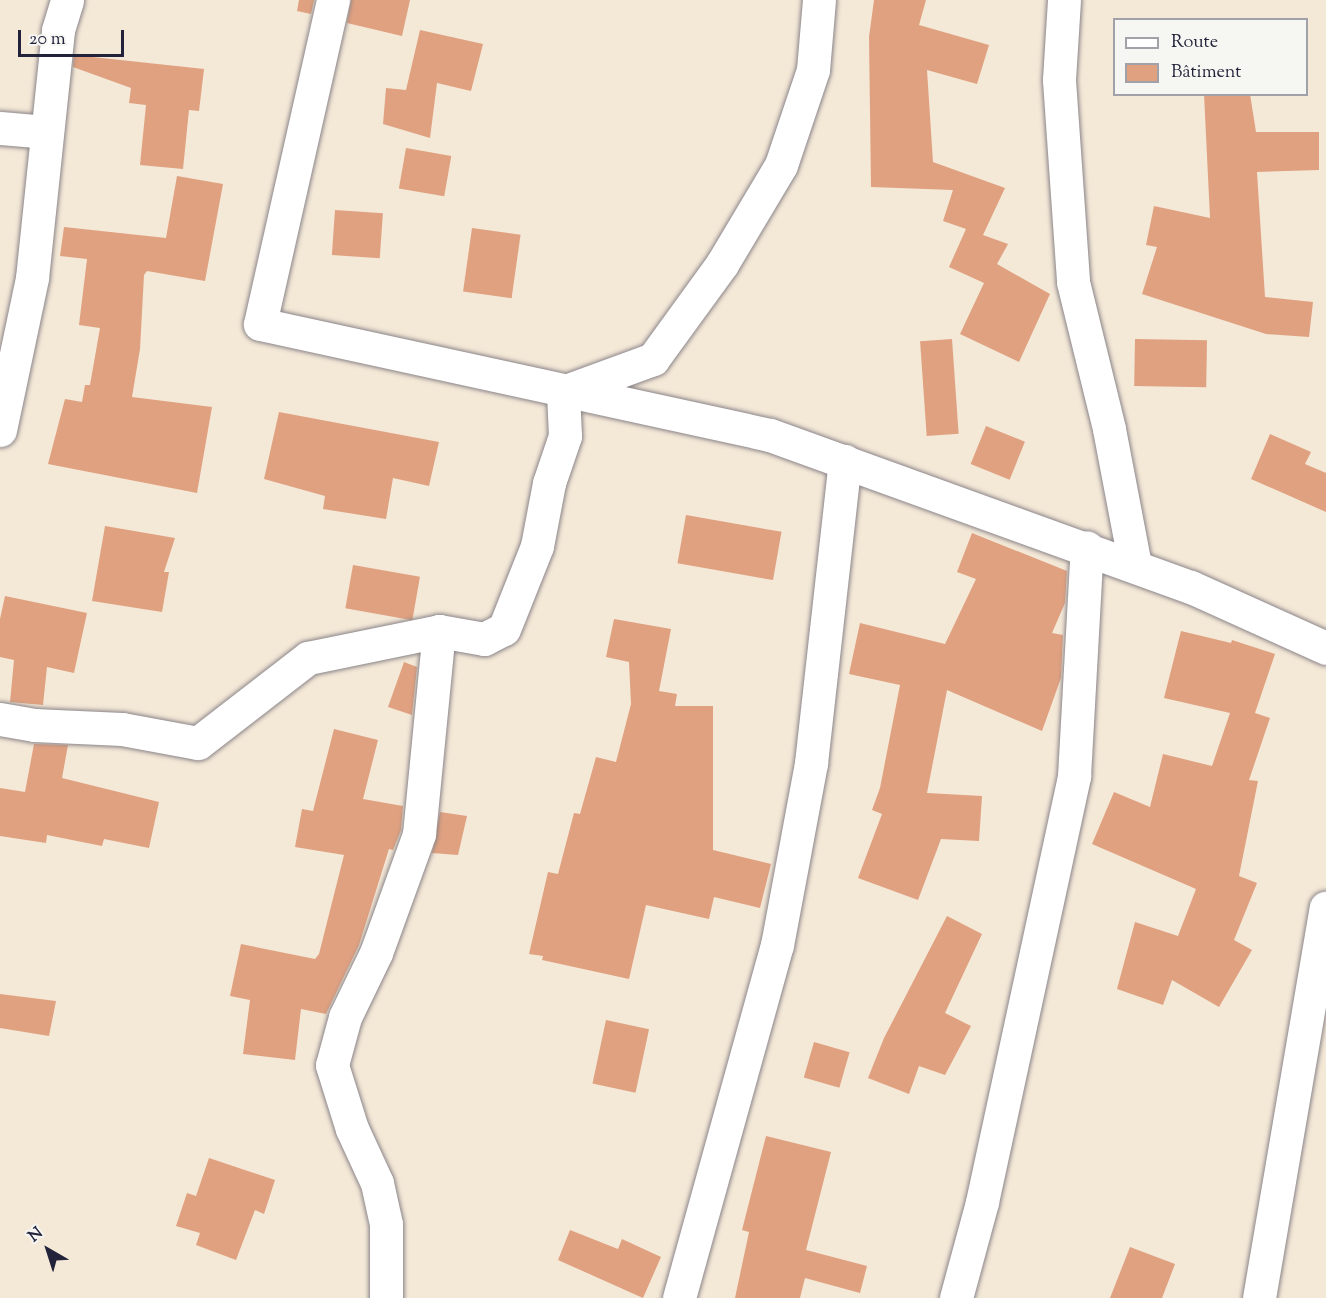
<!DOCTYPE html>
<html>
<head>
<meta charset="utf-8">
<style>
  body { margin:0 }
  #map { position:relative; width:1326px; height:1298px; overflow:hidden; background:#f4e8d7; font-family:"Sorts Mill Goudy",serif }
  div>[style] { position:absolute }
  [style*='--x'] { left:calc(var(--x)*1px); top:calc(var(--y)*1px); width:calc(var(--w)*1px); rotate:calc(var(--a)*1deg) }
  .building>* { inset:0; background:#e0a180; transform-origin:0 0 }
  .roads { filter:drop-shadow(0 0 2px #8b8589) drop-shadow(0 0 2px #8b8589) }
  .minor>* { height:33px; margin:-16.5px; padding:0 16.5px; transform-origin:16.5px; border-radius:16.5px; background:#fff }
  span { translate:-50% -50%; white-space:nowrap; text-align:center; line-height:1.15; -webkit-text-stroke:6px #f6f6f2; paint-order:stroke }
  .legend { position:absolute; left:1113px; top:18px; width:195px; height:78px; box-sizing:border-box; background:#f6f6f2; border:2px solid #a1a1a9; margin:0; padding:8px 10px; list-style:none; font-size:18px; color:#22223b }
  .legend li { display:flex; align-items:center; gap:12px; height:30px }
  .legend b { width:30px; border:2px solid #a1a1a9 }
  .north { position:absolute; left:18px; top:1220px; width:60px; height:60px; -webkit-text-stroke:4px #f6f6f2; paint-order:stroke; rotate:321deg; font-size:16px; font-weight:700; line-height:24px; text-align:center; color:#22223b }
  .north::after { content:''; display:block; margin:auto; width:21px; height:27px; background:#22223b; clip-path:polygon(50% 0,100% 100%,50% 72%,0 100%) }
  .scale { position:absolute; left:18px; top:30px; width:106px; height:27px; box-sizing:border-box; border:3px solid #22223b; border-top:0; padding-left:8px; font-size:18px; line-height:21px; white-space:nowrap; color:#22223b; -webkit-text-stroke:4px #f6f6f2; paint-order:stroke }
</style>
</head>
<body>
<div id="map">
  <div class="building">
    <i style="clip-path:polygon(299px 0,314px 0,311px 14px,297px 11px)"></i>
    <i style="clip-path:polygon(351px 0,410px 0,402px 36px,347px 23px)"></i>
    <i style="clip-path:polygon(874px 0,926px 0,919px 25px,989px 45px,977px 84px,927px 70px,933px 162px,1005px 188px,983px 235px,1008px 244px,997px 264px,1050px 294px,1019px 362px,960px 334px,984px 283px,949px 267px,966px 229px,943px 221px,953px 190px,871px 187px,869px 37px)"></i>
    <i style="clip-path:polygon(420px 30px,483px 44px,471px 91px,437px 83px,430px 138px,383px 124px,386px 88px,406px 90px)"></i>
    <i style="clip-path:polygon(74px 55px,204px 69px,199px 111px,189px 110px,183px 169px,140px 165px,146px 105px,129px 103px,131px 88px,73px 67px)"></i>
    <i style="clip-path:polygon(1204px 94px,1250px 94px,1256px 132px,1319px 132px,1319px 170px,1257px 172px,1265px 297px,1313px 302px,1309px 337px,1266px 334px,1142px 294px,1157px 247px,1146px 245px,1154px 206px,1210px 218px)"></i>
    <i style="left:406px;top:148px;width:46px;height:41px;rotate:10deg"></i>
    <i style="clip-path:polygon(177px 176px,223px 184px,205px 281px,147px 271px,144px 275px,140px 349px,132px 397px,212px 407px,197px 493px,48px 464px,65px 399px,82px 402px,85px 385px,90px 385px,100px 328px,79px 325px,87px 259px,60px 256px,64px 227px,166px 238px)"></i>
    <i style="left:335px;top:210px;width:48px;height:45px;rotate:4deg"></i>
    <i style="left:472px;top:228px;width:49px;height:64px;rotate:8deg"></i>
    <i style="left:952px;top:339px;width:95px;height:32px;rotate:86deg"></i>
    <i style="left:1135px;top:339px;width:72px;height:47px;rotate:1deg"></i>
    <i style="clip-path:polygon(279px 412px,439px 442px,429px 486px,393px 478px,386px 519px,323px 509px,325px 496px,264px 479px)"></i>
    <i style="left:986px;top:426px;width:42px;height:41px;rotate:22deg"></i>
    <i style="clip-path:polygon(1270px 434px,1311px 452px,1305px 464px,1326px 473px,1326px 512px,1251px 479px)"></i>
    <i style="left:686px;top:515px;width:97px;height:49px;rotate:10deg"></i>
    <i style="clip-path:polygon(105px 526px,175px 538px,164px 572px,169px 572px,162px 612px,92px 601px)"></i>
    <i style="clip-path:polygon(972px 533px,1067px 571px,1065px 603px,1052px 633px,1063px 635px,1061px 678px,1042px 731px,947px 690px,927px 793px,982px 796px,979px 841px,941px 839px,918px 900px,858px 878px,882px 814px,872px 810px,880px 788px,900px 685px,849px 674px,860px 623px,945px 644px,976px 579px,957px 572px)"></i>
    <i style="left:353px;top:565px;width:68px;height:44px;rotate:10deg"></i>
    <i style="clip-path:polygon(5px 596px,87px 613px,74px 673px,47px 667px,43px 705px,10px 702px,14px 660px,0 657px,0 619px)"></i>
    <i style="clip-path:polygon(614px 619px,671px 629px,659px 691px,677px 694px,675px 706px,713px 706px,713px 850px,771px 864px,760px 908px,714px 897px,709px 919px,646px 905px,629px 979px,542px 960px,543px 956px,529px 954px,548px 872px,558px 874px,574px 813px,580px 814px,596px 757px,616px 762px,631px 704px,629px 662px,606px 657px)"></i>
    <i style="clip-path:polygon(1181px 631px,1231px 643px,1232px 640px,1275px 654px,1255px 713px,1270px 718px,1249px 780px,1258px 781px,1239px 876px,1257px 883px,1234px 940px,1252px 950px,1219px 1007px,1172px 980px,1163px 1005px,1117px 989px,1135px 922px,1178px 936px,1196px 889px,1092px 844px,1114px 792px,1150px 807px,1163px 754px,1212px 766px,1230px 713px,1164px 698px)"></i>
    <i style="clip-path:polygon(404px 662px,417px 667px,412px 715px,388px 707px)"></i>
    <i style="clip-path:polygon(334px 729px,378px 740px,363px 799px,403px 806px,401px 830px,393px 850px,389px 849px,359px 945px,326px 1014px,301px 1009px,295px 1060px,243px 1054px,250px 1000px,230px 996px,241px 944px,315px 959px,319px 954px,344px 855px,295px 847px,302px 809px,313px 811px)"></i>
    <i style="clip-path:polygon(34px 744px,68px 745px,62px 778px,159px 802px,149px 848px,104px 839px,102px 846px,47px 835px,46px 843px,0 836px,0 788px,25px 792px)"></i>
    <i style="clip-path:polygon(440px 812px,467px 816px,458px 855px,432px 853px)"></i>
    <i style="clip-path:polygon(947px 916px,982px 934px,945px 1013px,971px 1026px,945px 1075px,919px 1066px,909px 1094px,868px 1078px,884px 1038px)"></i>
    <i style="clip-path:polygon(0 994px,56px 1001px,49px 1036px,0 1028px)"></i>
    <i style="left:606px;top:1020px;width:44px;height:65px;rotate:12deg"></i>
    <i style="left:814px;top:1042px;width:37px;height:37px;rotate:16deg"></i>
    <i style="clip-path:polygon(766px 1136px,831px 1152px,806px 1250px,867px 1266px,860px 1293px,805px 1278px,800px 1298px,735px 1298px,749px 1232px,742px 1230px)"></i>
    <i style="clip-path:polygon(209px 1158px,275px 1180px,264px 1214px,255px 1210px,236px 1260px,196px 1245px,200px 1233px,176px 1226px,187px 1193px,196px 1196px)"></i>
    <i style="clip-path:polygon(570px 1230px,618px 1249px,622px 1239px,661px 1257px,643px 1298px,558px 1260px)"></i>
    <i style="clip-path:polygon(1130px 1247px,1175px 1264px,1162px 1298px,1110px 1298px)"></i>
  </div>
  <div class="roads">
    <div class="minor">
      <i style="--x:333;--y:0;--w:332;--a:102.7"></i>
      <i style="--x:260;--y:324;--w:522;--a:12.28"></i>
      <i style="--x:770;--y:435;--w:448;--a:19.9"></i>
      <i style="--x:1191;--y:587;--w:148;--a:24.3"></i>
      <i style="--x:1064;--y:0;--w:80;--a:93.6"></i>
      <i style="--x:1059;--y:80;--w:202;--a:86"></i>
      <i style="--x:1073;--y:282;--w:151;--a:76.2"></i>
      <i style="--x:1109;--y:429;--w:138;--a:79.2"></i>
      <i style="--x:0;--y:128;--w:47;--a:4.9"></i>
      <i style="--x:563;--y:392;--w:96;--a:-20.1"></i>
      <i style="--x:653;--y:359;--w:117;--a:-54"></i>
      <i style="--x:722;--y:264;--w:115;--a:-59.2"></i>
      <i style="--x:781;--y:165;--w:100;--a:-71.4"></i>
      <i style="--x:813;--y:70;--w:70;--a:-85.1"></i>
      <i style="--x:0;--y:430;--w:155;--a:-78.1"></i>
      <i style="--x:32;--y:278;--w:249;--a:-84"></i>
      <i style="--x:58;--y:30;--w:31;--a:-73"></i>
      <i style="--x:0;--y:719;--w:35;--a:10"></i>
      <i style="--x:34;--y:725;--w:88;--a:2.6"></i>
      <i style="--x:122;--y:729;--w:77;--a:10.4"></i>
      <i style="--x:198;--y:743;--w:139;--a:-37.7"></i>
      <i style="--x:308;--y:658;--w:134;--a:-11.6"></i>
      <i style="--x:439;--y:631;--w:46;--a:10.1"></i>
      <i style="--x:484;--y:639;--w:22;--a:-27"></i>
      <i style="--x:504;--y:629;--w:89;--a:-68.3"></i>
      <i style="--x:537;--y:546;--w:64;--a:-79.2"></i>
      <i style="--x:549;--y:483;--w:50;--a:-71.2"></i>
      <i style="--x:565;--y:436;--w:44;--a:-92.6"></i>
      <i style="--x:386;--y:1298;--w:74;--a:-90"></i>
      <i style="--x:386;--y:1224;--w:42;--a:-102.4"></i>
      <i style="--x:377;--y:1183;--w:60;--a:-114.8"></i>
      <i style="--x:352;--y:1129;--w:67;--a:-107.4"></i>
      <i style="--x:332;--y:1065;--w:50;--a:-74.8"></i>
      <i style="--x:345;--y:1017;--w:71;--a:-64.2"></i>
      <i style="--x:376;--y:953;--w:127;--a:-70.1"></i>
      <i style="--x:419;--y:834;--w:204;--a:-84.4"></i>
      <i style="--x:679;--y:1298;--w:366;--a:-74.5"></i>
      <i style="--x:777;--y:945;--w:185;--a:-79.4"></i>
      <i style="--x:811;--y:763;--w:304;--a:-83.6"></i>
      <i style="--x:956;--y:1298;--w:99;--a:-74.8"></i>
      <i style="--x:982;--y:1202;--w:436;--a:-77.8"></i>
      <i style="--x:1074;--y:776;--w:229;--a:-86.8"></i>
      <i style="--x:1259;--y:1298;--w:396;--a:-80.3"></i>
    </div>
  </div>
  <ul class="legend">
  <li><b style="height:8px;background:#fff"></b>Route</li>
  <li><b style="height:16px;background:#e0a180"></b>Bâtiment</li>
  </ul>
  <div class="north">N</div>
  <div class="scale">20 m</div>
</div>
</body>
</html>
